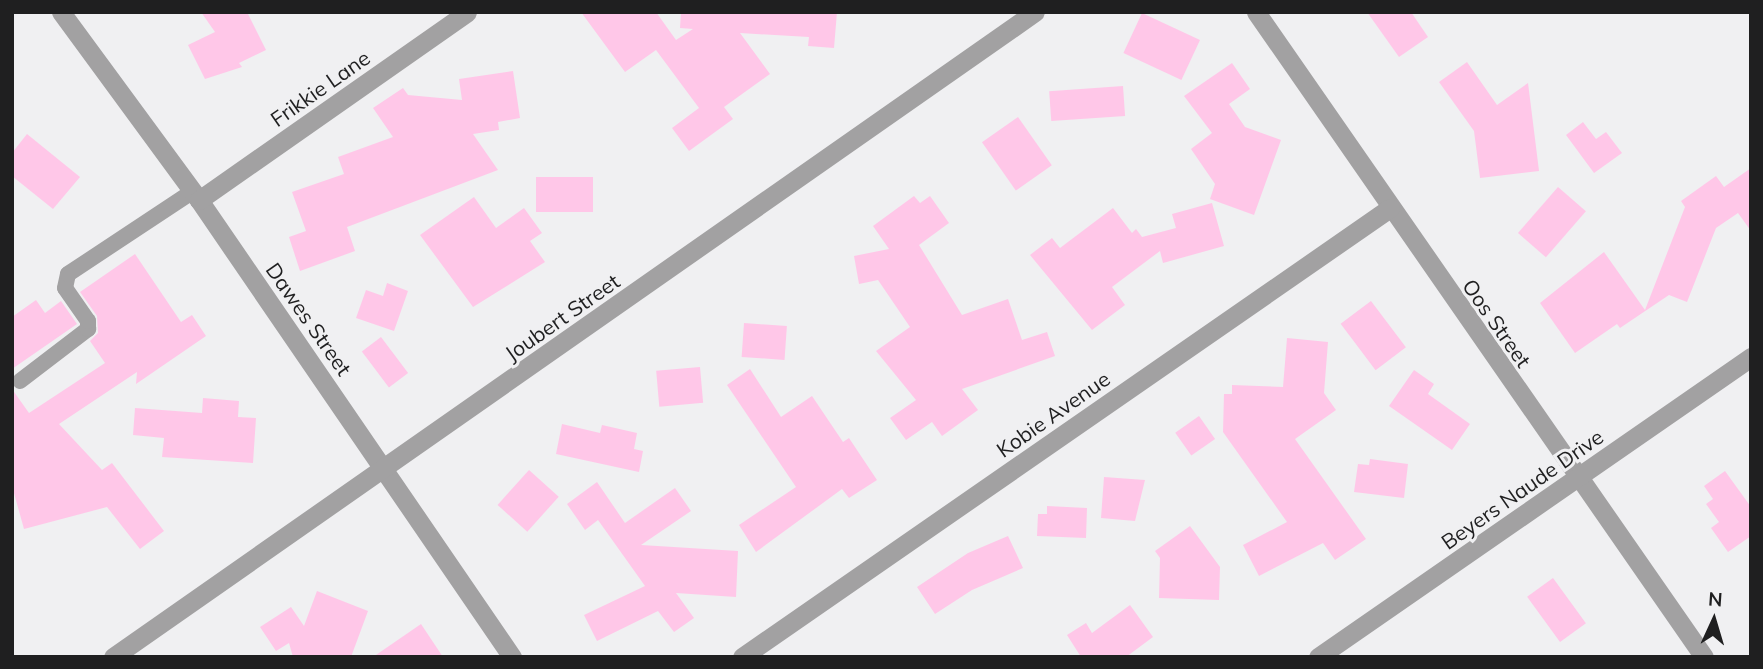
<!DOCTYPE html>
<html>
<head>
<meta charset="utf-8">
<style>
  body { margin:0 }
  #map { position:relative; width:1763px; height:669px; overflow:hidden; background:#f0f0f2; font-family:Mulish,sans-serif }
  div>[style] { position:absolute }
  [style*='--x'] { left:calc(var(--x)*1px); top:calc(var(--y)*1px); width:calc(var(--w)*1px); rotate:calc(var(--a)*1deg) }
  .building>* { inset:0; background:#ffc7e8; transform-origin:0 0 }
  .service>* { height:16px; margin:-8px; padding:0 8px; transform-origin:8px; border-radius:8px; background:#a2a1a2 }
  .minor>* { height:19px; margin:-9.5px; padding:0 9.5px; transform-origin:9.5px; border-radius:9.5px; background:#a2a1a2 }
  span { translate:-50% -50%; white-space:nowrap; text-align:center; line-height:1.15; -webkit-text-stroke:6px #f0f0f2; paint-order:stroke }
  .street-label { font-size:21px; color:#1f1f20 }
  .frame { position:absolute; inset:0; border:14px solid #1f1f20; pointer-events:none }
  .north { position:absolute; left:1679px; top:585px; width:70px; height:70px; -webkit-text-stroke:5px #f0f0f2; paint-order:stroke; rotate:4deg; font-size:19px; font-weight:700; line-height:28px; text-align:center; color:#1f1f20 }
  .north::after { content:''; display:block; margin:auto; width:24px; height:32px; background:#1f1f20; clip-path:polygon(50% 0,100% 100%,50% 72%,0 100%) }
</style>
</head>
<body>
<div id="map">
  <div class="building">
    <i style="clip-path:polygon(201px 12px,247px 12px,266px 50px,239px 63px,242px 67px,205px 79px,188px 45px,215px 32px)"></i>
    <i style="clip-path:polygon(581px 12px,656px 12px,676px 40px,693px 29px,680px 28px,681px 12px,837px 12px,834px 48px,808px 46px,809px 37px,740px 33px,770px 74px,724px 107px,733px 119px,689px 151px,672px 128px,699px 108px,656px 50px,625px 72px)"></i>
    <i style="clip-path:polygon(1367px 12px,1411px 12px,1428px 37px,1399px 57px)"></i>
    <i style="left:1142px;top:13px;width:64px;height:44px;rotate:25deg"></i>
    <i style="clip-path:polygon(1467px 62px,1497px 105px,1528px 83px,1539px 171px,1480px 178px,1474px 131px,1439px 82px)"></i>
    <i style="clip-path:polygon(1232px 63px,1250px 89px,1229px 104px,1245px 127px,1281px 140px,1254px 215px,1210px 199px,1215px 184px,1191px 149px,1212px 133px,1184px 96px)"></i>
    <i style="clip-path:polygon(513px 71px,520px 118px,498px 122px,499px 130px,473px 134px,498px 170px,347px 227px,355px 251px,300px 271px,289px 237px,306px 231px,292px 192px,344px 174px,338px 157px,393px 137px,373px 108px,403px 88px,408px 95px,462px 100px,459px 79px)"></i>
    <i style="left:1123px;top:86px;width:30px;height:74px;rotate:86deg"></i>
    <i style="left:1018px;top:117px;width:59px;height:44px;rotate:55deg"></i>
    <i style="clip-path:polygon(1583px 122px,1596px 139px,1606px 132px,1622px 153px,1594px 173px,1566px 135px)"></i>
    <i style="clip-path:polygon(27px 134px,80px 177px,53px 209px,12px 176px,12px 153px)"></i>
    <i style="clip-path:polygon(1751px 168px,1751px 231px,1738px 213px,1716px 228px,1687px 302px,1669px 295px,1620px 328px,1617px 324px,1575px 353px,1540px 303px,1604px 252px,1645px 310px,1685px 207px,1681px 201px,1716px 176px,1724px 187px)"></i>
    <i style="left:536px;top:177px;width:57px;height:35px"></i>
    <i style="left:1558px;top:187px;width:37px;height:61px;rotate:41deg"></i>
    <i style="clip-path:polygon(914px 196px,920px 203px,930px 196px,949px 223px,919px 245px,962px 315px,1008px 299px,1022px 340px,1047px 332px,1055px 356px,962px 389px,978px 410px,942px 436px,932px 422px,906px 440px,890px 418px,916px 400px,876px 351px,910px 327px,878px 280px,859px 284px,854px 256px,889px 249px,873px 226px)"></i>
    <i style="clip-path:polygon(474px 197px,496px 228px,524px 208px,542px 233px,530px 241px,545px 262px,473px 307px,420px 235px)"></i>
    <i style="clip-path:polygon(1212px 203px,1224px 246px,1163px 263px,1160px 251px,1112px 287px,1125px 305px,1092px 330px,1030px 255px,1052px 238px,1060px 248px,1113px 208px,1132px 233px,1136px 229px,1142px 237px,1176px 228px,1172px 214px)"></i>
    <i style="clip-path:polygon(135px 254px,181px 322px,192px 315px,206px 336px,136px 384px,137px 372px,59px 424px,102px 470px,112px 463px,164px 531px,140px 549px,107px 507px,24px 529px,12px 486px,12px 389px,29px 413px,105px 363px,90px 341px,98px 333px,97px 316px,80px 292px)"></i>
    <i style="clip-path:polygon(387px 283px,408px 291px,394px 331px,356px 318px,366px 290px,383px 296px)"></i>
    <i style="clip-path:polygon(36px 300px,45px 313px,61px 301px,77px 324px,12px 369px,12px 317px)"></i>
    <i style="left:1371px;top:301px;width:58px;height:38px;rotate:53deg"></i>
    <i style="left:744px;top:323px;width:43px;height:34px;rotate:4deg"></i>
    <i style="left:381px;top:337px;width:45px;height:24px;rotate:53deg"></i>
    <i style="clip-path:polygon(1287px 338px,1328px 342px,1324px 393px,1336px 410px,1295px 439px,1366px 539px,1335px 560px,1323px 543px,1259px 576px,1243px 545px,1287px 522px,1223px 432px,1224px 394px,1232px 394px,1232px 385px,1283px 387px)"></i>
    <i style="left:700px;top:367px;width:36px;height:44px;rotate:85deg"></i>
    <i style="clip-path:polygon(750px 369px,781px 417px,812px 396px,843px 442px,849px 438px,877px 480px,849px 498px,842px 489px,756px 552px,739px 525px,796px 487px,727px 385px)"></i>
    <i style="clip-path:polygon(1414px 370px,1434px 384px,1428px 394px,1470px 424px,1452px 450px,1389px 406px)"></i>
    <i style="clip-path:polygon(203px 398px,239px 401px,238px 417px,256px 418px,253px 463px,162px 457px,164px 438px,133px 435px,135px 408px,202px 413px)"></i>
    <i style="left:1199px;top:416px;width:28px;height:29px;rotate:55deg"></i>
    <i style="clip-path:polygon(562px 424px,600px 433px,602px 425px,637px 433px,634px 449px,643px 451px,639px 472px,556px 454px)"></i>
    <i style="clip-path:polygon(1370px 459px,1408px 464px,1404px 498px,1354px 492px,1358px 464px,1369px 465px)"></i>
    <i style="left:529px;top:470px;width:40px;height:47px;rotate:42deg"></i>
    <i style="clip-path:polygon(1725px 471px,1751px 507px,1751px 536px,1728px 552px,1711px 528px,1719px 522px,1706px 504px,1713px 499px,1704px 486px)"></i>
    <i style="clip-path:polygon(1104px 477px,1145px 480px,1135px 521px,1101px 518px)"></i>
    <i style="clip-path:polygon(597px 482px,625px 523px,675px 488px,691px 511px,641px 545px,738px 551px,736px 597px,676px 593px,694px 618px,674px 632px,658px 611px,597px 641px,584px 615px,645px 586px,598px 520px,585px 530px,567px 504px)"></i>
    <i style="clip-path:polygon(1047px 506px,1087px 508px,1086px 538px,1037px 536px,1038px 514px,1047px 514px)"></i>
    <i style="clip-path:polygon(1190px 526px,1220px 567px,1219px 600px,1159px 598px,1160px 558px,1155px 551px)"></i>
    <i style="clip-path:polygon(1008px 536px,1023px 568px,972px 590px,935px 614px,917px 587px,968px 553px)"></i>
    <i style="left:1553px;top:578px;width:56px;height:32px;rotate:54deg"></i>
    <i style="clip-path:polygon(317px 591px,368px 611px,351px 657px,293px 657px,289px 643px,276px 651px,260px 627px,291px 607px,304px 626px)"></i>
    <i style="clip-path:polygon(1130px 605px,1153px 637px,1126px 657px,1081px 657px,1067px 635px,1086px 623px,1092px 633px)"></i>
    <i style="clip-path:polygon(421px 624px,443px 657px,373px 657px)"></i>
  </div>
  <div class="service">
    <i style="--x:20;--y:381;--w:86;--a:-37.4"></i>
    <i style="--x:88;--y:329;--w:8;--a:-90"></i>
    <i style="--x:88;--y:321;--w:40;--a:-124.9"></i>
    <i style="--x:65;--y:288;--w:14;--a:-78"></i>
    <i style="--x:68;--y:274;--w:149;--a:-33.5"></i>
  </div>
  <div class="minor">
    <i style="--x:61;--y:12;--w:233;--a:53.7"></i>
    <i style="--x:199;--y:200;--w:554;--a:55.59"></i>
    <i style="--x:1256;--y:12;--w:785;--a:55.22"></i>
    <i style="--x:199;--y:200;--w:327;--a:-35"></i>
    <i style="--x:113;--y:657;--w:1125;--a:-34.98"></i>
    <i style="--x:742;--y:657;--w:788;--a:-34.72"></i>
    <i style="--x:1318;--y:657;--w:527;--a:-34.72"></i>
  </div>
  <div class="street-label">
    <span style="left:320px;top:88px;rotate:-35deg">Frikkie Lane</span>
    <span style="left:562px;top:317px;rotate:-35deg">Joubert Street</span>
    <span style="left:309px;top:319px;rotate:55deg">Dawes Street</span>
    <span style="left:1497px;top:323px;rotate:55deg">Oos Street</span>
    <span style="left:1053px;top:414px;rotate:-35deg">Kobie Avenue</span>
    <span style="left:1522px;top:489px;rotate:-35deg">Beyers Naude Drive</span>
  </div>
  <div class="frame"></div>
  <div class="north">N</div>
</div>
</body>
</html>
